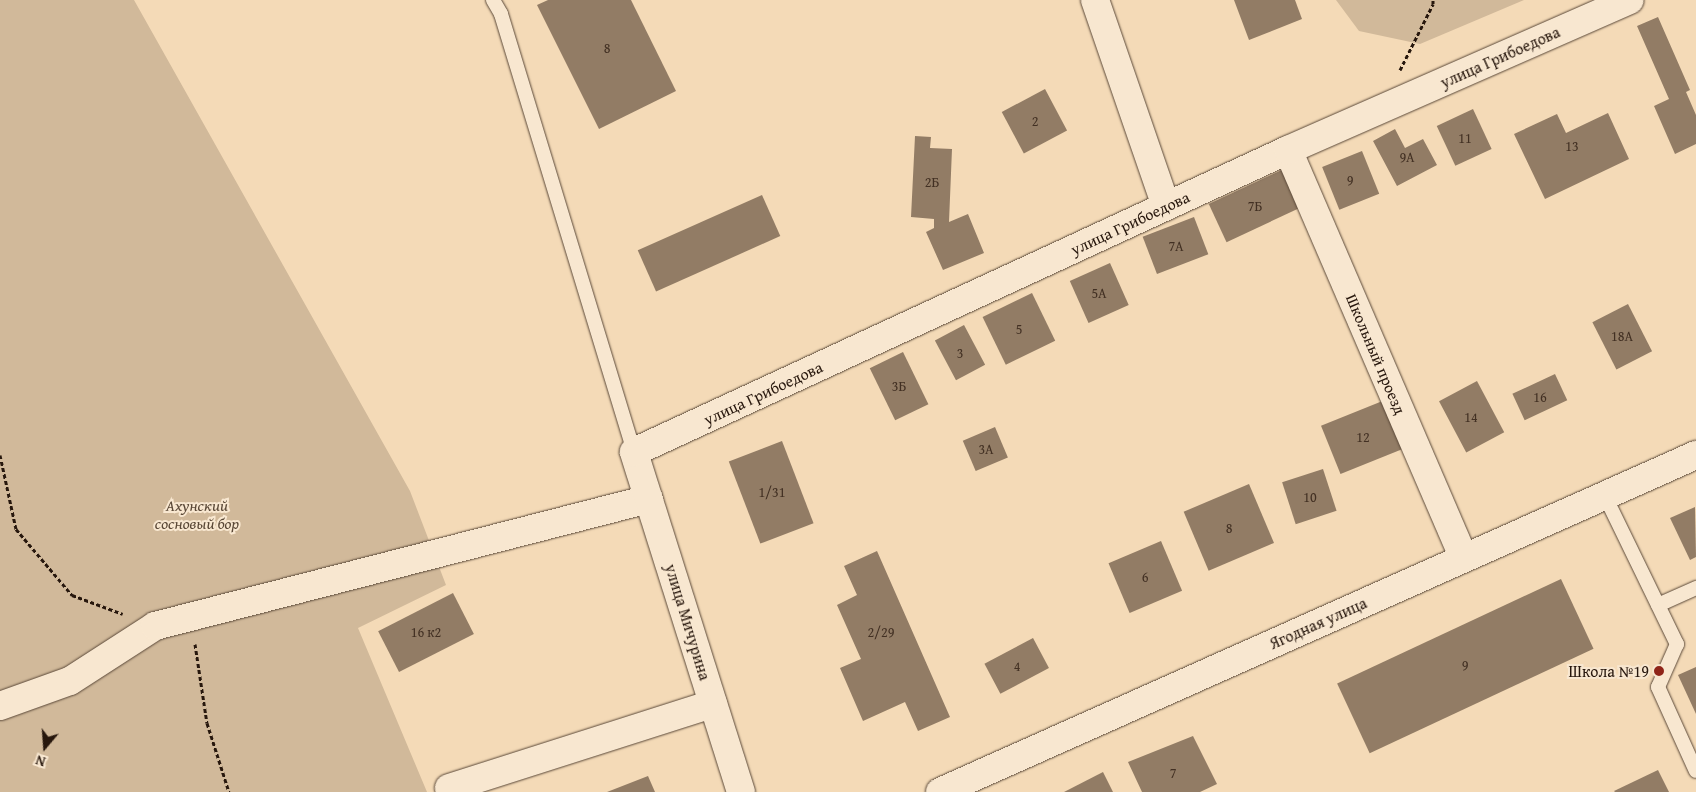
<!DOCTYPE html>
<html>
<head>
<meta charset="utf-8">
<style>
  body { margin:0 }
  #map { position:relative; width:1696px; height:792px; overflow:hidden; background:#f4dab7; font-family:"Gentium Book Plus",serif }
  div>[style] { position:absolute }
  [style*='--x'] { left:calc(var(--x)*1px); top:calc(var(--y)*1px); width:calc(var(--w)*1px); rotate:calc(var(--a)*1deg) }
  .green>* { inset:0; background:#d1b99a }
  .building>* { inset:0; background:#927c65; transform-origin:0 0 }
  .path>* { height:3px; margin-top:-1.5px; transform-origin:0; background:repeating-linear-gradient(90deg,#27170d 0 4px,transparent 0 6.5px) }
  .roads { filter:drop-shadow(0 0 1px #5a4838) drop-shadow(0 0 1px #5a4838) }
  .service>* { height:14px; margin:-7px; padding:0 7px; transform-origin:7px; border-radius:7px; background:#f8e7d0 }
  .minor>* { height:28px; margin:-14px; padding:0 14px; transform-origin:14px; border-radius:14px; background:#f8e7d0 }
  .dots>* { width:14px; height:14px; translate:-50% -50%; box-sizing:border-box; border:2px solid #f8e7d0; border-radius:50% }
  span { translate:-50% -50%; white-space:nowrap; text-align:center; line-height:1.15; -webkit-text-stroke:4px #f8e7d0; paint-order:stroke }
  .number-label { font-size:14px; color:#423023 }
  .number-label span { -webkit-text-stroke-width:0 }
  .street-label { font-size:16px; color:#27170d }
  .park-label { font-size:16px; color:#5a4837; font-style:italic }
  .poi-label { font-size:16px; color:#27170d }
  .right { translate:-100% -50%; text-align:right }
  .north { position:absolute; left:20px; top:722px; width:50px; height:50px; -webkit-text-stroke:4px #f8e7d0; paint-order:stroke; rotate:198deg; font-size:14px; font-weight:700; line-height:20px; text-align:center; color:#27170d }
  .north::after { content:''; display:block; margin:auto; width:18px; height:22px; background:#27170d; clip-path:polygon(50% 0,100% 100%,50% 72%,0 100%) }
</style>
</head>
<body>
<div id="map">
  <div class="green">
    <i style="clip-path:polygon(0 0,134px 0,410px 491px,446px 585px,358px 628px,427px 792px,0 792px)"></i>
    <i style="clip-path:polygon(1336px 0,1524px 0,1420px 44px,1359px 31px)"></i>
  </div>
  <div class="building">
    <i style="clip-path:polygon(548px 0,631px 0,676px 91px,599px 129px,537px 5px)"></i>
    <i style="clip-path:polygon(1234px 0,1295px 0,1302px 19px,1249px 40px)"></i>
    <i style="clip-path:polygon(1658px 17px,1690px 90px,1686px 92px,1696px 115px,1696px 144px,1675px 154px,1654px 106px,1669px 99px,1637px 26px)"></i>
    <i style="left:1045px;top:89px;width:47px;height:49px;rotate:62deg"></i>
    <i style="left:1473px;top:109px;width:44px;height:40px;rotate:65deg"></i>
    <i style="clip-path:polygon(1608px 113px,1629px 159px,1545px 199px,1514px 134px,1557px 114px,1566px 133px)"></i>
    <i style="clip-path:polygon(1395px 129px,1405px 148px,1423px 139px,1437px 165px,1397px 186px,1373px 141px)"></i>
    <i style="clip-path:polygon(915px 136px,931px 137px,930px 148px,952px 149px,949px 222px,968px 214px,984px 253px,943px 270px,926px 232px,934px 228px,934px 219px,911px 217px)"></i>
    <i style="left:1362px;top:151px;width:46px;height:43px;rotate:68deg"></i>
    <i style="left:1284px;top:169px;width:42px;height:83px;rotate:65deg"></i>
    <i style="left:762px;top:195px;width:45px;height:136px;rotate:66deg"></i>
    <i style="left:1194px;top:217px;width:40px;height:55px;rotate:69deg"></i>
    <i style="left:1110px;top:263px;width:46px;height:44px;rotate:66deg"></i>
    <i style="left:1032px;top:293px;width:53px;height:55px;rotate:64deg"></i>
    <i style="left:1628px;top:304px;width:53px;height:40px;rotate:63deg"></i>
    <i style="left:964px;top:325px;width:45px;height:33px;rotate:62deg"></i>
    <i style="left:903px;top:352px;width:58px;height:37px;rotate:64deg"></i>
    <i style="left:1555px;top:374px;width:29px;height:47px;rotate:65deg"></i>
    <i style="left:1477px;top:381px;width:58px;height:43px;rotate:62deg"></i>
    <i style="left:1385px;top:400px;width:52px;height:69px;rotate:68deg"></i>
    <i style="left:995px;top:427px;width:33px;height:35px;rotate:67deg"></i>
    <i style="left:782px;top:441px;width:88px;height:57px;rotate:69deg"></i>
    <i style="left:1323px;top:469px;width:44px;height:43px;rotate:72deg"></i>
    <i style="left:1249px;top:484px;width:64px;height:71px;rotate:67deg"></i>
    <i style="clip-path:polygon(1695px 507px,1696px 557px,1690px 560px,1670px 518px)"></i>
    <i style="left:1161px;top:541px;width:54px;height:57px;rotate:67deg"></i>
    <i style="clip-path:polygon(877px 551px,950px 717px,918px 731px,905px 702px,863px 721px,840px 668px,861px 659px,837px 605px,857px 595px,844px 566px)"></i>
    <i style="left:1561px;top:579px;width:77px;height:247px;rotate:65deg"></i>
    <i style="left:453px;top:593px;width:46px;height:84px;rotate:63deg"></i>
    <i style="left:1033px;top:638px;width:34px;height:55px;rotate:62deg"></i>
    <i style="clip-path:polygon(1696px 667px,1696px 714px,1678px 675px)"></i>
    <i style="clip-path:polygon(1193px 736px,1217px 784px,1200px 792px,1142px 792px,1128px 762px)"></i>
    <i style="clip-path:polygon(1658px 770px,1669px 792px,1615px 792px,1614px 791px)"></i>
    <i style="clip-path:polygon(1103px 772px,1113px 792px,1064px 792px)"></i>
    <i style="clip-path:polygon(648px 776px,655px 792px,607px 792px)"></i>
  </div>
  <div class="path">
    <i style="--x:1400;--y:70;--w:74;--a:-63.4"></i>
    <i style="--x:1433;--y:4;--w:4;--a:-90"></i>
    <i style="--x:0;--y:455;--w:76;--a:77.8"></i>
    <i style="--x:16;--y:529;--w:87;--a:49.7"></i>
    <i style="--x:72;--y:595;--w:54;--a:20.4"></i>
    <i style="--x:195;--y:644;--w:80;--a:81.4"></i>
    <i style="--x:207;--y:723;--w:72;--a:72.3"></i>
  </div>
  <div class="roads">
    <div class="service">
      <i style="--x:493;--y:0;--w:16;--a:60"></i>
      <i style="--x:501;--y:14;--w:458;--a:73.1"></i>
      <i style="--x:1605;--y:496;--w:165;--a:64.1"></i>
      <i style="--x:1677;--y:644;--w:47;--a:113.8"></i>
      <i style="--x:1658;--y:687;--w:92;--a:65.7"></i>
      <i style="--x:1658;--y:605;--w:42;--a:-24.1"></i>
    </div>
    <div class="minor">
      <i style="--x:1095;--y:0;--w:218;--a:71"></i>
      <i style="--x:1288;--y:150;--w:444;--a:66.7"></i>
      <i style="--x:0;--y:706;--w:74;--a:-19.7"></i>
      <i style="--x:70;--y:681;--w:101;--a:-32.9"></i>
      <i style="--x:155;--y:626;--w:510;--a:-14.42"></i>
      <i style="--x:449;--y:788;--w:277;--a:-17.7"></i>
      <i style="--x:741;--y:792;--w:356;--a:-107.5"></i>
      <i style="--x:634;--y:452;--w:720;--a:-24.79"></i>
      <i style="--x:1288;--y:150;--w:373;--a:-23.7"></i>
      <i style="--x:940;--y:792;--w:828;--a:-24.03"></i>
    </div>
  </div>
  <div class="dots">
    <i style="left:1659px;top:671px;background:#8f2418"></i>
  </div>
  <div class="number-label">
    <span style="left:607px;top:48px">8</span>
    <span style="left:1035px;top:121px">2</span>
    <span style="left:1465px;top:138px">11</span>
    <span style="left:1572px;top:146px">13</span>
    <span style="left:1407px;top:157px">9А</span>
    <span style="left:1350px;top:180px">9</span>
    <span style="left:932px;top:182px">2Б</span>
    <span style="left:1255px;top:206px">7Б</span>
    <span style="left:1176px;top:246px">7А</span>
    <span style="left:1099px;top:293px">5А</span>
    <span style="left:1019px;top:329px">5</span>
    <span style="left:1622px;top:336px">18А</span>
    <span style="left:960px;top:353px">3</span>
    <span style="left:899px;top:386px">3Б</span>
    <span style="left:1540px;top:397px">16</span>
    <span style="left:1471px;top:417px">14</span>
    <span style="left:1363px;top:437px">12</span>
    <span style="left:986px;top:449px">3А</span>
    <span style="left:772px;top:492px">1/31</span>
    <span style="left:1310px;top:497px">10</span>
    <span style="left:1229px;top:528px">8</span>
    <span style="left:1145px;top:577px">6</span>
    <span style="left:426px;top:632px">16 к2</span>
    <span style="left:881px;top:632px">2/29</span>
    <span style="left:1465px;top:665px">9</span>
    <span style="left:1017px;top:666px">4</span>
    <span style="left:1173px;top:773px">7</span>
  </div>
  <div class="street-label">
    <span style="left:1500px;top:57px;rotate:-24deg">улица Грибоедова</span>
    <span style="left:1130px;top:223px;rotate:-25deg">улица Грибоедова</span>
    <span style="left:1376px;top:354px;rotate:67deg">Школьный проезд</span>
    <span style="left:763px;top:393px;rotate:-25deg">улица Грибоедова</span>
    <span style="left:688px;top:622px;rotate:73deg">улица Мичурина</span>
    <span style="left:1318px;top:623px;rotate:-24deg">Ягодная улица</span>
  </div>
  <div class="park-label">
    <span style="left:197px;top:514px">Ахунский<br>сосновый бор</span>
  </div>
  <div class="poi-label">
    <span class="right" style="left:1649px;top:671px">Школа №19</span>
  </div>
  <div class="north">N</div>
</div>
</body>
</html>
